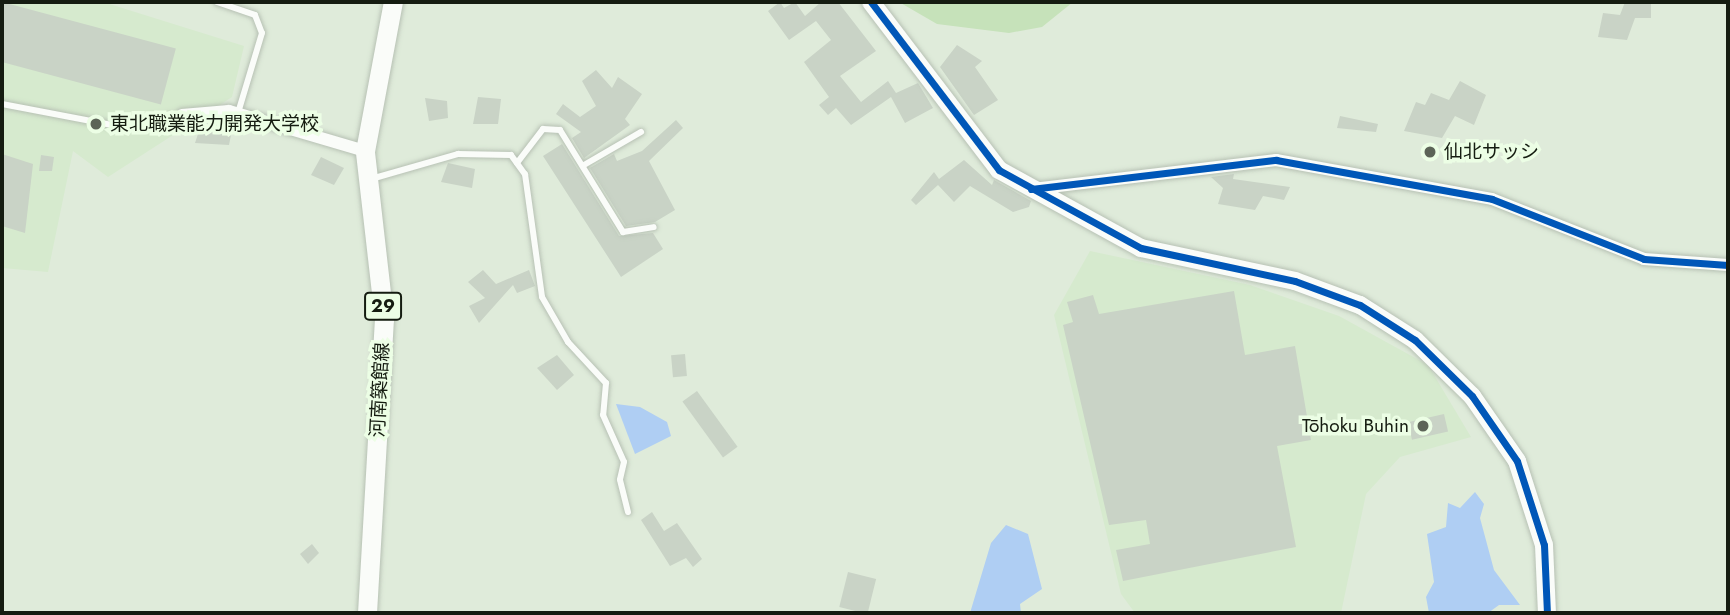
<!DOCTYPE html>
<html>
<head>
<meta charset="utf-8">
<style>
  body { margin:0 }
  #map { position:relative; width:1730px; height:615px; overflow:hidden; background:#dfebda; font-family:Jost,"Noto Sans JP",sans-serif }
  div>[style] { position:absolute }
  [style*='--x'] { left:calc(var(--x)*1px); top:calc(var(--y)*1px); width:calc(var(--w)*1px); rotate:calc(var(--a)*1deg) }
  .built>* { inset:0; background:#d6eace }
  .green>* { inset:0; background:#c6e2ba }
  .water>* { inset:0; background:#afcef3 }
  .building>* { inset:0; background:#c9d3c6; transform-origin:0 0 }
  .roads { filter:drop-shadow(0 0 2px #b7c1b4) drop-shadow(0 0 2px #b7c1b4) }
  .lane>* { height:6px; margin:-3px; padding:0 3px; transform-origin:3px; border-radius:3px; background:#fafcf9 }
  .street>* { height:12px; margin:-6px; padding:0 6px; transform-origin:6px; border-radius:6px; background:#fafcf9 }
  .secondary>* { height:18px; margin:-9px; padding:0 9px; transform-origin:9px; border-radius:9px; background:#fafcf9 }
  .primary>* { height:19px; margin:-9.5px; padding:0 9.5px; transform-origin:9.5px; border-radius:9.5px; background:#fafcf9 }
  .cycleway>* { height:7px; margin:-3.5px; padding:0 3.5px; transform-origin:3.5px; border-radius:3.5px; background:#0057b8 }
  .dots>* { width:19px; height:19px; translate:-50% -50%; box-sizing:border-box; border:4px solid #ecfee5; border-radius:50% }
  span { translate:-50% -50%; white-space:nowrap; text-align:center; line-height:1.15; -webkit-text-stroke:7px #ecfee5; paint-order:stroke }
  .shield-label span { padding:2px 5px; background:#ecfee5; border:2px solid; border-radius:5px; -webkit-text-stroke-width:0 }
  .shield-label { font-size:18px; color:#151c11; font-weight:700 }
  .poi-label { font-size:19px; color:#151c11 }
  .left { translate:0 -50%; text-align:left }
  .right { translate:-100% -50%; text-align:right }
  .street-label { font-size:19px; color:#151c11 }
  .frame { position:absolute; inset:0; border:4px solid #151c11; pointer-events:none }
</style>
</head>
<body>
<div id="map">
  <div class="built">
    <i style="clip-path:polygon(2px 2px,103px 2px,244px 46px,232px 97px,108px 177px,73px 151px,48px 272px,2px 268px)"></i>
    <i style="clip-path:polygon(1090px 251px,1250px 285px,1339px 316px,1428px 365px,1471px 437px,1400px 457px,1366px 494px,1341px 613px,1135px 613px,1121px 594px,1054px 315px)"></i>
  </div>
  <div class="green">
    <i style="clip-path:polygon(899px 2px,1073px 2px,1042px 27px,1009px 33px,937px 24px)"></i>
  </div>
  <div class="water">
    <i style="clip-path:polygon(616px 404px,640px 407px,667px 422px,671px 436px,635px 454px)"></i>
    <i style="clip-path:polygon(1475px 492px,1484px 504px,1480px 518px,1494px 570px,1520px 605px,1499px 605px,1488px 613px,1429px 613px,1426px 597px,1434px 582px,1427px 534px,1446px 527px,1448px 503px,1460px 508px)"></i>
    <i style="clip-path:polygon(1006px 525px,1028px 534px,1042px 589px,1020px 604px,1021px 613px,970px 613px,991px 543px)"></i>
  </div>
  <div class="building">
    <i style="left:2px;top:2px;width:180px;height:58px;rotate:15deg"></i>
    <i style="clip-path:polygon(780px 2px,784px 8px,795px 2px,805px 16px,821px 2px,838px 2px,876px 51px,840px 76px,861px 102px,888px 81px,896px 93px,918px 83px,933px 108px,905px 123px,891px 97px,851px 125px,836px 108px,828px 115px,819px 105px,829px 97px,804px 62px,831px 40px,816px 21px,789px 40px,768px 11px)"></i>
    <i style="clip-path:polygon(1625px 2px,1651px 2px,1651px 18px,1635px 18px,1627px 40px,1598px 37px,1603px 13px,1620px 15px)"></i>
    <i style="clip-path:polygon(957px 45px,982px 61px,975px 67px,998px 100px,974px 115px,940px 67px)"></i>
    <i style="clip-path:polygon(596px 70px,612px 88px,618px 77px,642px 94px,625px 119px,630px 125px,584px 158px,572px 138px,581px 132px,556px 114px,563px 104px,580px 117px,596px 106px,582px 81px)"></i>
    <i style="clip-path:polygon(1460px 81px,1486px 95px,1474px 125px,1455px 116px,1442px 138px,1404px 131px,1416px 102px,1425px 105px,1431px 93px,1449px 100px)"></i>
    <i style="clip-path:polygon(478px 97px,501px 99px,498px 124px,473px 124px)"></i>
    <i style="clip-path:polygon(425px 98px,447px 101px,448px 118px,429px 121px)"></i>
    <i style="clip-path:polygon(1340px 116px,1378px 124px,1376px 132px,1337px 128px)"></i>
    <i style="clip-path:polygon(676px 120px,683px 128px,649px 161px,675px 210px,655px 222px,626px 226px,590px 168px,614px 154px,617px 161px,642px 151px)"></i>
    <i style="clip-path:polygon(201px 125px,232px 130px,229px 145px,195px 143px)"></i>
    <i style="clip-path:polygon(562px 144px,619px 236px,653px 233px,663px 249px,621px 277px,543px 156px)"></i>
    <i style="clip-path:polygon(2px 154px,33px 164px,25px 233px,2px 226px)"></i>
    <i style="clip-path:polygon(41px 155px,54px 157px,52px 171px,39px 171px)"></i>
    <i style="clip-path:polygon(321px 157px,344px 168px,334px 185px,311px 175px)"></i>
    <i style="clip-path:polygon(964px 160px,992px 185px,994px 180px,1031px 201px,1029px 207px,1013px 212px,970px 186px,954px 202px,938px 185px,916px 205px,911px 200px,934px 172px,939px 179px)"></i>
    <i style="clip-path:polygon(448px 163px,475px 169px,472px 188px,441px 182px)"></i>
    <i style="clip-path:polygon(1234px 174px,1233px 179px,1290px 187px,1284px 200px,1263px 196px,1255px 210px,1218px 204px,1223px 188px,1211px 177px)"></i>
    <i style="clip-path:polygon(483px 270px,496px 284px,529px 270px,535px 286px,517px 293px,513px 285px,479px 323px,469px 306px,485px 298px,468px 282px)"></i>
    <i style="clip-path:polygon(1234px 291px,1245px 355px,1295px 346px,1311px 440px,1277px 446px,1296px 547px,1123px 581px,1116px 550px,1150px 544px,1146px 520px,1109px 525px,1063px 325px,1073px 322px,1067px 302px,1093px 295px,1099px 314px)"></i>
    <i style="left:685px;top:354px;width:22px;height:14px;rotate:85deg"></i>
    <i style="clip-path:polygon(557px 355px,574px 375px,557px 390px,537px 368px)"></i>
    <i style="left:697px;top:391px;width:69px;height:18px;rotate:54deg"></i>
    <i style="left:1444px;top:414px;width:18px;height:37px;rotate:77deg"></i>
    <i style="clip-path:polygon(652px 512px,664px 531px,677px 523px,702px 559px,693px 567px,686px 558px,670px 566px,641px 520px)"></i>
    <i style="clip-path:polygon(312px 544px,319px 553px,308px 564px,300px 554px)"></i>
    <i style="left:848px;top:572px;width:29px;height:36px;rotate:14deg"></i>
  </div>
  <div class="roads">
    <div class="lane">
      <i style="--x:217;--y:2;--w:40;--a:18.9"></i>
      <i style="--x:255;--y:15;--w:19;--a:69"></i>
      <i style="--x:262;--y:33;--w:84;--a:106.7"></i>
      <i style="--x:2;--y:104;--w:112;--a:10.8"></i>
      <i style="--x:112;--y:125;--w:71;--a:-8.1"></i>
      <i style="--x:517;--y:163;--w:43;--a:-52.6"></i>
      <i style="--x:543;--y:129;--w:17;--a:3"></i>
      <i style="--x:560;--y:130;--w:120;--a:58.3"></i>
      <i style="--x:623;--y:232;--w:31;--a:-9"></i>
      <i style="--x:584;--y:165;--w:66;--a:-30.1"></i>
      <i style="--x:371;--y:179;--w:91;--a:-16"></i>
      <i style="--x:458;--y:154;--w:53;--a:1.1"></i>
      <i style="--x:511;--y:155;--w:24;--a:54"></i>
      <i style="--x:525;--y:174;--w:124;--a:82.1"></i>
      <i style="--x:542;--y:297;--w:52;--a:60"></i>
      <i style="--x:568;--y:342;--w:56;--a:47.2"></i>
      <i style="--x:606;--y:383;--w:32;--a:95"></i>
      <i style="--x:603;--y:415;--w:51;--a:65.9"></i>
      <i style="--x:624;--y:462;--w:18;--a:103"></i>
      <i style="--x:620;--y:480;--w:33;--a:76"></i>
    </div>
    <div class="street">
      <i style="--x:182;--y:115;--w:47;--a:-4.9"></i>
      <i style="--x:229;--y:111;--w:142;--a:16.4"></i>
      <i style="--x:1033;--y:189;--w:245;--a:-6.8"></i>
      <i style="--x:1276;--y:160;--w:219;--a:10.2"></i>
      <i style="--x:1492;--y:199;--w:163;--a:21.5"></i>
      <i style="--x:1644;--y:259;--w:84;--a:4.1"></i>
    </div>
    <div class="secondary">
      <i style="--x:871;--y:2;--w:211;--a:52.7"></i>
      <i style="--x:999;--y:170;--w:162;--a:28.8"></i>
      <i style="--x:1141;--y:248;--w:157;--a:12.1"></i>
      <i style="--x:1295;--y:281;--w:69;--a:20.3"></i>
      <i style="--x:1360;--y:305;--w:65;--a:32.5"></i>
      <i style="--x:1415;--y:340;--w:80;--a:44.5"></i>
      <i style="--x:1472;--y:396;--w:79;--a:55.3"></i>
      <i style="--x:1517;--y:461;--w:88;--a:72.2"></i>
      <i style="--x:1544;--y:545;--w:68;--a:87.5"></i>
    </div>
    <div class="primary">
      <i style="--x:367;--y:613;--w:294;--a:-86.7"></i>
      <i style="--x:384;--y:319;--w:169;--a:-96.5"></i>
      <i style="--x:365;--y:151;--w:152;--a:-79.4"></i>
    </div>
  </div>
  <div class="cycleway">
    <i style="--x:871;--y:2;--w:211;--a:52.7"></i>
    <i style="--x:999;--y:170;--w:162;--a:28.8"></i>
    <i style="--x:1141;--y:248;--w:157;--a:12.1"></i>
    <i style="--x:1295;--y:281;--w:69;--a:20.3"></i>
    <i style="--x:1360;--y:305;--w:65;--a:32.5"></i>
    <i style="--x:1415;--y:340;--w:80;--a:44.5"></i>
    <i style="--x:1472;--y:396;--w:79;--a:55.3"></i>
    <i style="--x:1517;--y:461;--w:88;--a:72.2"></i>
    <i style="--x:1544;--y:545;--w:68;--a:87.5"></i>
    <i style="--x:1031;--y:189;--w:247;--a:-6.8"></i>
    <i style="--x:1276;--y:160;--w:219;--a:10.2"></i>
    <i style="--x:1492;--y:199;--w:163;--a:21.5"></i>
    <i style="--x:1644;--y:259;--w:84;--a:4.1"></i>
  </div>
  <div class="dots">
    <i style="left:96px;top:124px;background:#5c6457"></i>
    <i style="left:1430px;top:152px;background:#5c6457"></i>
    <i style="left:1423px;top:426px;background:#5c6457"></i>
  </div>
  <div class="shield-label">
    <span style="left:383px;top:306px">29</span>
  </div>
  <div class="poi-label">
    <span class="left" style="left:110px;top:124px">東北職業能力開発大学校</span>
    <span class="left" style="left:1444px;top:152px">仙北サッシ</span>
    <span class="right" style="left:1409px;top:426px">Tōhoku Buhin</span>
  </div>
  <div class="street-label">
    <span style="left:380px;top:390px;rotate:-87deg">河南築館線</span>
  </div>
  <div class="frame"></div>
</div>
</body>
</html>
